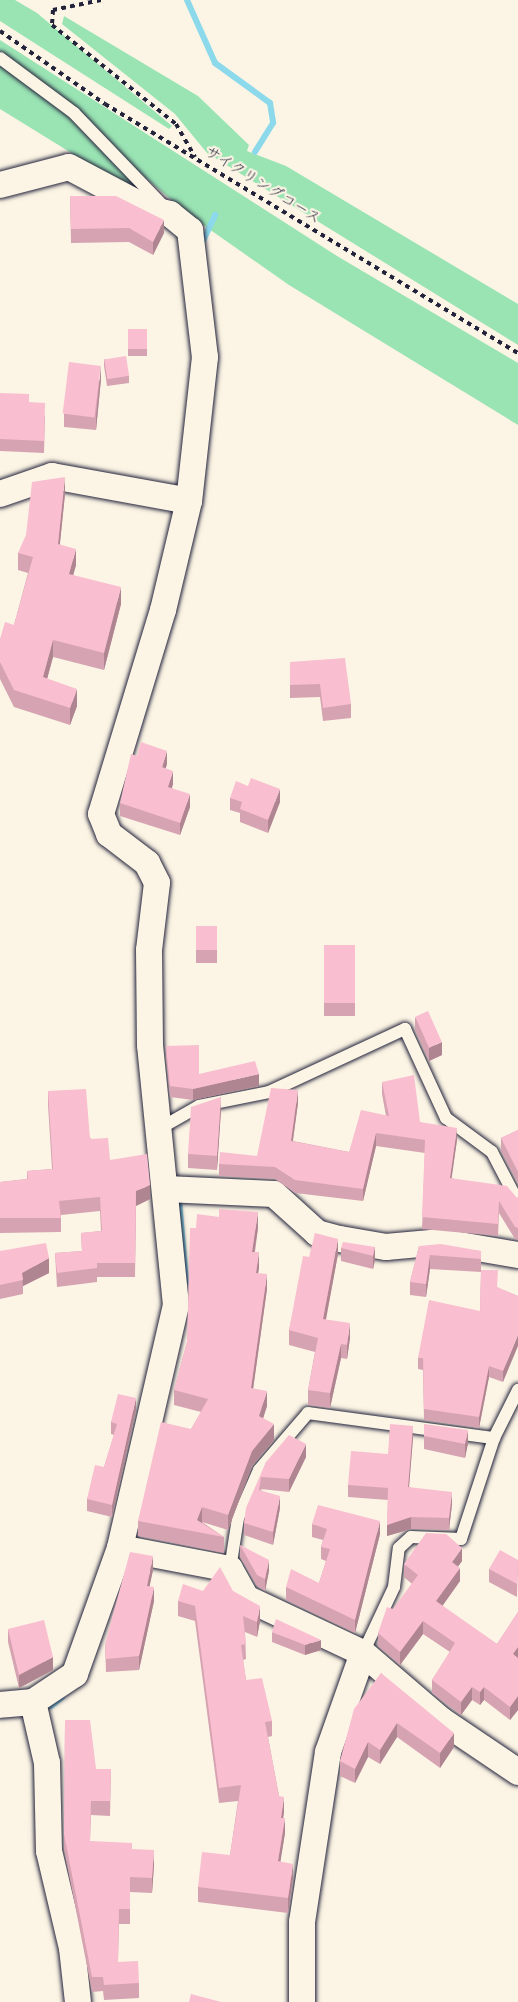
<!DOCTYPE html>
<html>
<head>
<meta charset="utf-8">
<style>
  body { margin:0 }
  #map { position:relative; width:518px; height:2002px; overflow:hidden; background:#fcf5e5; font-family:"Shantell Sans","Klee One",sans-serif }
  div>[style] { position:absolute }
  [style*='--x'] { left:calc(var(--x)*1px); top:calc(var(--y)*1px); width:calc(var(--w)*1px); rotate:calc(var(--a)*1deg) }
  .green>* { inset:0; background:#9ae4b4 }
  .stream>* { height:6px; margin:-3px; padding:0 3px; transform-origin:3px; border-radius:3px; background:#8cd9eb }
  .path>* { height:4px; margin-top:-2px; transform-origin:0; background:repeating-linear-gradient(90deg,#22223b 0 4.5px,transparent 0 9px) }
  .roads { filter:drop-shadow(0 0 2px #22223b) drop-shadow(0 0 2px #22223b) }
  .lane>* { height:12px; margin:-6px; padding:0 6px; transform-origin:6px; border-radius:6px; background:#fcf5e5 }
  .street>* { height:26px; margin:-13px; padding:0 13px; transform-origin:13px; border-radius:13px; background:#fcf5e5 }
  .wall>* { inset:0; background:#d6a3b2; transform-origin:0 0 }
  .shaded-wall>* { inset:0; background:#ae8591 }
  .building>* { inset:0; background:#f9becf; transform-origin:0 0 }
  span { translate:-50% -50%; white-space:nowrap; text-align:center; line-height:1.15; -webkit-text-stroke:4.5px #fcf5e5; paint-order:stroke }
  .street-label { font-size:15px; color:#22223b }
</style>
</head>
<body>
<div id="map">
  <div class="green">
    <i style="clip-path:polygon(0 0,15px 0,37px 13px,172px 126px,169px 129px,0 21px)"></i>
    <i style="clip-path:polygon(64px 16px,198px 96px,249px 145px,247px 151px,286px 166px,518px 304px,518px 345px,207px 153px,175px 114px,62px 24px)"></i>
    <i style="clip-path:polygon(0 40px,337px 256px,518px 363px,518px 425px,289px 285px,189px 215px,0 53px)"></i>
    <i style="clip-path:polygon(0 65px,67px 115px,151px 202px,0 109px)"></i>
  </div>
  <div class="stream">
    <i style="--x:187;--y:0;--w:69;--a:66"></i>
    <i style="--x:215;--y:63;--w:68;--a:36"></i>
    <i style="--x:270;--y:103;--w:20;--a:81"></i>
    <i style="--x:273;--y:123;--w:34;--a:122"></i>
    <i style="--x:203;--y:241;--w:29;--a:-65"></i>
    <i style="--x:179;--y:1200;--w:82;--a:85.1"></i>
    <i style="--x:51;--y:1706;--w:14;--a:-39"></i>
  </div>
  <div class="path">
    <i style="--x:101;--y:0;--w:49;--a:168.2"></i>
    <i style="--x:53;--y:10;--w:15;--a:94"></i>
    <i style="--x:52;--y:25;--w:159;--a:38.6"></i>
    <i style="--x:176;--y:124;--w:38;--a:60"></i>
    <i style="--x:0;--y:31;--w:128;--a:34.8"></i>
    <i style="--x:105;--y:104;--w:482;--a:31.1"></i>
  </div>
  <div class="roads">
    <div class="lane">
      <i style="--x:0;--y:58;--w:92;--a:36.6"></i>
      <i style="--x:74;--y:113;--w:132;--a:46.2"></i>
      <i style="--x:157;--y:1130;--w:48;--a:-29.7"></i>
      <i style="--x:199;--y:1106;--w:71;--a:-11.3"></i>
      <i style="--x:269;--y:1092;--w:150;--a:-24.9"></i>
      <i style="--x:405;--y:1029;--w:98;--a:65.3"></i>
      <i style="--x:446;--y:1118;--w:57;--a:36.5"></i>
      <i style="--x:492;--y:1152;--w:56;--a:62.5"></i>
      <i style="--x:230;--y:1569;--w:52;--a:-81.1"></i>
      <i style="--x:238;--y:1518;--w:52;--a:-66.4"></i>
      <i style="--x:259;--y:1470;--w:75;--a:-49.3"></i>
      <i style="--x:308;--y:1413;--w:188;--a:7.7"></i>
      <i style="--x:363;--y:1653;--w:73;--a:-64.8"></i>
      <i style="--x:394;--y:1587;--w:39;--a:-83"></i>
      <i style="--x:399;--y:1548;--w:16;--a:-43"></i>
      <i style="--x:411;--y:1537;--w:50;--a:2.3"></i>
      <i style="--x:461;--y:1539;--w:106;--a:-71.9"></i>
      <i style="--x:494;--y:1438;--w:54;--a:-63.4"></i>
    </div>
    <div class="street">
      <i style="--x:0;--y:185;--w:71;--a:-14.6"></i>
      <i style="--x:69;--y:167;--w:87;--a:28"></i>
      <i style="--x:146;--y:208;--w:25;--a:14"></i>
      <i style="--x:170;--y:214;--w:26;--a:39"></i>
      <i style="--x:190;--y:230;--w:128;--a:83.3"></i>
      <i style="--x:205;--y:357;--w:145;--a:96.3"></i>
      <i style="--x:189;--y:501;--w:112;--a:103.4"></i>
      <i style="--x:163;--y:610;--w:213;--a:106.9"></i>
      <i style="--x:101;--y:814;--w:22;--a:68"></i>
      <i style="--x:109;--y:834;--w:48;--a:37.3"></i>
      <i style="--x:147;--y:863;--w:22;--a:63"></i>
      <i style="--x:157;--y:883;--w:67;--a:96.8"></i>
      <i style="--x:149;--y:950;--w:95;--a:89.4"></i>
      <i style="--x:150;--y:1045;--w:261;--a:84.3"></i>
      <i style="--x:176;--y:1305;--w:249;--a:103"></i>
      <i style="--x:120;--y:1548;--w:134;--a:109.7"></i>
      <i style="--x:75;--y:1674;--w:50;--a:146.3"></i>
      <i style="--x:33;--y:1702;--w:33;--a:175"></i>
      <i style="--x:0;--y:494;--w:55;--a:-19.1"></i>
      <i style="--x:52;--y:476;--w:139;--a:10.3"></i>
      <i style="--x:166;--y:1189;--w:108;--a:2.7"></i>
      <i style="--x:274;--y:1194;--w:58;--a:42.2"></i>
      <i style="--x:317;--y:1233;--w:24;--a:15"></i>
      <i style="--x:340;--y:1239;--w:47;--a:9.9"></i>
      <i style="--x:386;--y:1247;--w:56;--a:-5.1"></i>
      <i style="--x:442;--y:1242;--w:77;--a:9.7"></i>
      <i style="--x:120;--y:1548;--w:112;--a:10.8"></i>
      <i style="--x:230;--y:1569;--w:33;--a:61"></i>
      <i style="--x:246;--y:1598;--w:129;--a:25.2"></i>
      <i style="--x:363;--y:1653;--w:103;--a:40.7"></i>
      <i style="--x:441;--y:1720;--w:93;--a:34"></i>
      <i style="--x:33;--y:1702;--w:63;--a:77.1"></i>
      <i style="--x:47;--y:1763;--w:88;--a:88.7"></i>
      <i style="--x:49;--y:1851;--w:100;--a:76.7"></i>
      <i style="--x:72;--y:1948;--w:54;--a:83.7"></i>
      <i style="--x:302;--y:2002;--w:80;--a:-90"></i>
      <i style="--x:302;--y:1922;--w:172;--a:-81.3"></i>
      <i style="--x:328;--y:1752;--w:105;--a:-70.5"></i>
    </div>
  </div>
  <div class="wall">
    <i style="clip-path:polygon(70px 196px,164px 233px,153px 255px,129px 242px,71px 243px)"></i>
    <i style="left:128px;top:329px;width:19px;height:27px"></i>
    <i style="clip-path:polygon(104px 359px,129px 376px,129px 383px,107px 386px,104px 366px)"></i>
    <i style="clip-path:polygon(0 363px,0 393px,29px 402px,45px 416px,44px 453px,0 451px)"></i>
    <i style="clip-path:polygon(101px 379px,96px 430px,64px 427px,64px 414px)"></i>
    <i style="clip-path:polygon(65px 494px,60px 544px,76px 565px,73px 575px,121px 604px,104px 670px,53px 657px,47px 679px,77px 706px,70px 725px,14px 707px,0 679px,0 639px,14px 625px,28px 573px,18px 570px,18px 553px)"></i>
    <i style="clip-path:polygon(290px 662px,351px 704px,351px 718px,323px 721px,320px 697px,290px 698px)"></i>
    <i style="clip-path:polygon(167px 764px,165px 769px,173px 784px,172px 788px,190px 807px,180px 835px,120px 816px,120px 803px)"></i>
    <i style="clip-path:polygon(230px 798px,280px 802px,268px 833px,240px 822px,240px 813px,230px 810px)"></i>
    <i style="left:217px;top:926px;width:37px;height:21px;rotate:90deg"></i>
    <i style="left:324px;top:945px;width:31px;height:71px"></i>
    <i style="clip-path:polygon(415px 1017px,442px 1055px,429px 1061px,415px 1030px)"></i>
    <i style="clip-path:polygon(166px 1046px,199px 1074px,259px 1086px,193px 1100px,170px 1097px,166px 1057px)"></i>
    <i style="clip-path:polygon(382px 1082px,420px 1122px,457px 1140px,451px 1178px,517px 1198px,518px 1197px,518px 1240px,515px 1239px,499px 1213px,498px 1236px,422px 1229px,425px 1153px,376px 1146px,363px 1201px,295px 1193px,275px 1179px,219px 1176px,219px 1164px,257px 1156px,298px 1103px,293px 1141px,349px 1152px,386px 1116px,382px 1094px)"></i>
    <i style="clip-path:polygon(48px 1091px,110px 1160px,150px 1199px,136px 1206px,135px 1277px,97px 1277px,97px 1282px,57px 1287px,55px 1253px,82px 1251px,81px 1233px,101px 1231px,100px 1211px,61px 1215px,61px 1232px,0 1233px,0 1182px,27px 1179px,27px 1171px,52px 1169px,48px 1105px)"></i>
    <i style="clip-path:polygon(221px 1110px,217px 1170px,188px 1168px,188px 1154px)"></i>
    <i style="clip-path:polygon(518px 1130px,518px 1184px,501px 1151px,501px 1138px)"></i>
    <i style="clip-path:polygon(196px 1228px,258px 1228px,255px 1252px,259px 1268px,258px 1273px,267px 1289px,253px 1389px,267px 1406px,263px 1418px,274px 1440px,252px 1466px,228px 1530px,202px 1522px,224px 1537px,224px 1553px,138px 1536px,138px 1521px,201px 1412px,174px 1405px,174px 1390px,187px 1342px)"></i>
    <i style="clip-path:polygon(419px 1246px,481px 1251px,481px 1270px,498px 1288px,518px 1296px,503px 1382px,489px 1377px,479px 1428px,424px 1420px,423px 1370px,418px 1369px,418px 1358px,480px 1311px,481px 1272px,430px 1269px,426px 1297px,410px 1295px,410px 1282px)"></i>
    <i style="clip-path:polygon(375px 1247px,375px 1260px,373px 1269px,341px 1261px,341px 1248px)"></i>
    <i style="clip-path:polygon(0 1251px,49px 1273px,23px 1286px,23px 1294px,0 1299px)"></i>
    <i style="clip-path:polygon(338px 1254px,326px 1320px,350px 1338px,347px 1359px,341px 1358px,330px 1408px,308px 1405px,308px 1390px,315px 1352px,289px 1345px,289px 1330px,309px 1257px)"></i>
    <i style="clip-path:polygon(136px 1410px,112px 1517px,87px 1511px,87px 1499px,104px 1467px,114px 1435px,111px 1434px,111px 1422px)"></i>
    <i style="clip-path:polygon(424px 1424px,468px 1443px,465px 1458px,424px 1449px)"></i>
    <i style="clip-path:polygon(413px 1438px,409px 1487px,452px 1504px,449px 1530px,411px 1529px,387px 1536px,388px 1500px,348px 1497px,348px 1485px,388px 1454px)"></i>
    <i style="clip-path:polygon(306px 1457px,289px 1492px,261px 1489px,261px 1491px,280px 1508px,273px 1545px,244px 1535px,244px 1523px,266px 1462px)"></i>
    <i style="clip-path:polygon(312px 1524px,380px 1534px,355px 1633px,286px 1600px,286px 1587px,319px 1583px,326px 1561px,321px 1559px,321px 1547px,323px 1540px,312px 1537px)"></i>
    <i style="clip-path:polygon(240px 1545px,269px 1571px,265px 1591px,257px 1586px,240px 1557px)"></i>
    <i style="clip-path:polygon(518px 1560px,517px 1597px,489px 1582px,489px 1569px)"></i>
    <i style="clip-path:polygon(462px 1561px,458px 1566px,460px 1581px,442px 1606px,497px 1644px,518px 1612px,518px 1710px,510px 1720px,484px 1700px,480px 1705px,472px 1700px,461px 1715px,432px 1693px,432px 1680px,450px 1652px,423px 1634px,400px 1665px,378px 1646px,378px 1633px,412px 1584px,404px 1577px,404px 1564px)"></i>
    <i style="clip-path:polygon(153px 1570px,149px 1586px,154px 1601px,139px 1670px,106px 1672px,105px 1644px)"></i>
    <i style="clip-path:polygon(203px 1591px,233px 1591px,260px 1621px,257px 1637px,245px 1632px,246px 1659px,243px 1660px,246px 1680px,272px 1721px,272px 1736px,268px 1737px,279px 1796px,284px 1812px,283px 1818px,285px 1833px,280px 1862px,293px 1879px,288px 1913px,198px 1902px,198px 1887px,230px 1855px,238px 1801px,219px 1803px,195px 1621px,178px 1616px,178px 1601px)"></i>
    <i style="clip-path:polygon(8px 1629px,53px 1670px,19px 1688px,8px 1642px)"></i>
    <i style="clip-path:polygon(272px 1632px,321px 1650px,305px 1655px,272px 1642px)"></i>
    <i style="clip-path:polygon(381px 1673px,454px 1747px,440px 1768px,397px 1737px,380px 1764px,368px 1757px,355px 1783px,340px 1776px,340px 1761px)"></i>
    <i style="clip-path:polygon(65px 1720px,96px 1769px,111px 1769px,110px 1816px,91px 1815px,90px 1841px,132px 1849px,154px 1865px,152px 1893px,130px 1892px,130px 1924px,119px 1924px,118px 1962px,139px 1983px,139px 1998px,104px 2000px,103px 1991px,92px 1992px,64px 1849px)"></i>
  </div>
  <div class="shaded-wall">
    <i style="clip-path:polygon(164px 220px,164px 233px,153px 255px,153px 242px)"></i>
    <i style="clip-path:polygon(101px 366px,101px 379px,96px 430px,96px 417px)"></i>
    <i style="clip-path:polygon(65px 477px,65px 494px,58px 561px,58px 544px)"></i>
    <i style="clip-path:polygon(76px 549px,76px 565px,69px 590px,69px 574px)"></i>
    <i style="clip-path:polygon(121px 587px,121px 604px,104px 670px,104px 653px)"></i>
    <i style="clip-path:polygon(53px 640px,53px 657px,43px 694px,43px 677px)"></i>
    <i style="clip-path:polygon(77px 689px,77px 706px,70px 725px,70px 708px)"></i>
    <i style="clip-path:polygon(167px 751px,167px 764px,162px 780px,162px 767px)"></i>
    <i style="clip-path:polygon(173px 771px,173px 784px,168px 799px,168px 787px)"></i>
    <i style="clip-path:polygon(280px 789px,280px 802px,268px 833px,268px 820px)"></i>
    <i style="clip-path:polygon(190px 794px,190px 807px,180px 835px,180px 823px)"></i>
    <i style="clip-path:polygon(442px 1042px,442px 1055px,429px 1061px,429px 1048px)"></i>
    <i style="clip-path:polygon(259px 1074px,259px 1086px,193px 1100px,193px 1089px)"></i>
    <i style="clip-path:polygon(298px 1090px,298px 1103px,291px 1153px,291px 1141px)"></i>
    <i style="clip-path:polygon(221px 1097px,221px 1110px,217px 1170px,217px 1156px)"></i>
    <i style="clip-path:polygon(457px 1128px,457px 1140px,450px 1190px,450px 1178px)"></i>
    <i style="clip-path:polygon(376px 1133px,376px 1146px,363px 1201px,363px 1189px)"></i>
    <i style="clip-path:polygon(150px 1185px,150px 1199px,136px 1206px,135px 1277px,136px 1191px)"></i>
    <i style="clip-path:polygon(258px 1212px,258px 1228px,252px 1267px,252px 1252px)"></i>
    <i style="clip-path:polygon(338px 1239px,338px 1254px,323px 1334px,323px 1319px)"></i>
    <i style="clip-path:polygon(375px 1247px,375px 1260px,373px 1269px,373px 1256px)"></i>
    <i style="clip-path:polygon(259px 1252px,259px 1268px,256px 1288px,256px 1273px)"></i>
    <i style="clip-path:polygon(430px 1255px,430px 1269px,426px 1297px,426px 1284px)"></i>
    <i style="clip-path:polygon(49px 1258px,49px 1273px,23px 1286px,22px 1273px)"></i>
    <i style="clip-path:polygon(267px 1274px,267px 1289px,251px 1404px,251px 1388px)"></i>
    <i style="clip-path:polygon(350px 1323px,350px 1338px,347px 1359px,347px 1345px)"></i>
    <i style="clip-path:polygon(518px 1335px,518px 1346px,503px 1382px,503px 1371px)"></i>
    <i style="clip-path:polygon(341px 1344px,341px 1358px,330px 1408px,330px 1393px)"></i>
    <i style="clip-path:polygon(489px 1366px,489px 1377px,479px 1428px,479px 1417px)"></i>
    <i style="clip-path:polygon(267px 1391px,267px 1406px,259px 1431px,259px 1416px)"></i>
    <i style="clip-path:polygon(136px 1398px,136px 1410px,112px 1517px,112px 1505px)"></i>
    <i style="clip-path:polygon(274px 1424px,274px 1440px,252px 1466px,228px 1530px,228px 1515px,252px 1451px)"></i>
    <i style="clip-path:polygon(413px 1426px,413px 1438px,408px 1499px,408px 1487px)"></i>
    <i style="clip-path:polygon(468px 1430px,468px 1443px,465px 1458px,465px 1444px)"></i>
    <i style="clip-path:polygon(306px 1444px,306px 1457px,289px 1492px,289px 1479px)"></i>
    <i style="clip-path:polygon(452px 1492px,452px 1504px,449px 1530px,449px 1518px)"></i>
    <i style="clip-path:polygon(280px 1496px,280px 1508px,273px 1545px,273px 1532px)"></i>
    <i style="clip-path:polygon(202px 1507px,202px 1522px,198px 1532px,197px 1520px)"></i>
    <i style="clip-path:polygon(411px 1517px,411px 1529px,387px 1536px,387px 1525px)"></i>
    <i style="clip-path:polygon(380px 1521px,380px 1534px,355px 1633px,355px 1620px)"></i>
    <i style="clip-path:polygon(462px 1548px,462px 1561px,452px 1575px,452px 1562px)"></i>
    <i style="clip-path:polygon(153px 1556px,153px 1570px,147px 1599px,147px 1586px)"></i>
    <i style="clip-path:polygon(269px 1560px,269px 1571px,265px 1591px,265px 1579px)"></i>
    <i style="clip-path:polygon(460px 1568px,460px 1581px,436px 1615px,436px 1601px)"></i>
    <i style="clip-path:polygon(154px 1587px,154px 1601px,139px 1670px,139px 1656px)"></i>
    <i style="clip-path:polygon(260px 1606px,260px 1621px,257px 1637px,257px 1622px)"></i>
    <i style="clip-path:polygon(423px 1621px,423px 1634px,400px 1665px,400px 1652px)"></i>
    <i style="clip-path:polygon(321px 1640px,321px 1650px,305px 1655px,305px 1645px)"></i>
    <i style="clip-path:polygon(518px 1647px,518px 1660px,513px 1654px)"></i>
    <i style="clip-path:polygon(53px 1657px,53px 1670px,19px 1688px,19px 1675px)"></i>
    <i style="clip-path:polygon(472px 1687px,472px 1700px,461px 1715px,461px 1702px)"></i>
    <i style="clip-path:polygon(484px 1687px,484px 1700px,480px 1705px,480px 1692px)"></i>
    <i style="clip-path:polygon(518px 1696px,518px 1710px,510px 1720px,510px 1707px)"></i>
    <i style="clip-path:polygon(397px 1723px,397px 1737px,380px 1764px,380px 1750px)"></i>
    <i style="clip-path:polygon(454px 1733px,454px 1747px,440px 1768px,440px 1753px)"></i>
    <i style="clip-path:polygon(368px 1742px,368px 1757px,355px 1783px,355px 1769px)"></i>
    <i style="clip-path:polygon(284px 1797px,284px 1812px,281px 1833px,281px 1818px)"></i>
    <i style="clip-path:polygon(285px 1818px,285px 1833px,278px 1877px,278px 1861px)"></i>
    <i style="clip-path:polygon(154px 1850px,154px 1865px,152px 1893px,152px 1878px)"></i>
    <i style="clip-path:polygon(293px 1864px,293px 1879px,288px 1913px,288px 1898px)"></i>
  </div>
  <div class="building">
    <i style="clip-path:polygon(70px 196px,116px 196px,164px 220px,153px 242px,129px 228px,71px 229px)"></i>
    <i style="left:128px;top:329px;width:19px;height:20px"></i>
    <i style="left:126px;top:356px;width:20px;height:22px;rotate:81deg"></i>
    <i style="left:69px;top:362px;width:32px;height:52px;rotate:7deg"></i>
    <i style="clip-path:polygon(0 393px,29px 394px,29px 402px,45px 403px,44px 441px,0 439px)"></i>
    <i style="clip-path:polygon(65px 477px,58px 544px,76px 549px,69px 574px,121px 587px,104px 653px,53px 640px,43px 677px,77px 689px,70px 708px,14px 690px,0 662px,0 639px,5px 622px,14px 625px,33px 557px,18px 553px,26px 535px,32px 482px)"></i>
    <i style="clip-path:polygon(345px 658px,351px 704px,323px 708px,320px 684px,290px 685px,290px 662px)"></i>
    <i style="clip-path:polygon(141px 742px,167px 751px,162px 767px,173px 771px,168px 787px,190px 794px,180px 823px,120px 803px,131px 754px,137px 756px)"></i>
    <i style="clip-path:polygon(251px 778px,280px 789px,268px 820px,240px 809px,242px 802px,230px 798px,236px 781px,248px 786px)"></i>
    <i style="left:217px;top:926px;width:24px;height:21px;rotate:90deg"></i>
    <i style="left:324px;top:945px;width:31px;height:58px"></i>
    <i style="left:428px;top:1011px;width:34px;height:14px;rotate:66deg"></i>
    <i style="clip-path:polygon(199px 1045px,199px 1074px,255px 1061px,259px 1074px,193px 1089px,170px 1086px,166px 1046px)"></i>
    <i style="clip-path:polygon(414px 1075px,420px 1122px,457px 1128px,450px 1178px,507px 1186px,517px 1198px,518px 1197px,518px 1228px,515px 1227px,499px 1201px,498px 1224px,422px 1217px,425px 1140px,376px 1133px,363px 1189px,295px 1180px,275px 1167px,219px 1164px,220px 1152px,257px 1156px,271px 1088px,298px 1090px,291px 1141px,349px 1152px,361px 1110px,389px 1116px,382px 1082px)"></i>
    <i style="clip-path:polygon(86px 1089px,90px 1139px,108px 1138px,110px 1160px,147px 1154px,150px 1185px,136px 1191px,135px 1263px,97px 1263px,97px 1268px,57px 1273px,55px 1253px,82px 1251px,81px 1233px,102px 1231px,100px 1197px,59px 1201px,61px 1218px,0 1218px,0 1182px,28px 1179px,27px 1171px,53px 1169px,48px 1091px)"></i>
    <i style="clip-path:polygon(221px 1097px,217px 1156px,188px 1154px,191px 1107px)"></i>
    <i style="clip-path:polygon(518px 1130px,518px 1172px,501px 1138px)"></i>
    <i style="clip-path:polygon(219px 1209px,258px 1212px,252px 1252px,259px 1252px,256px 1273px,267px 1274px,251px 1388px,267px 1391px,259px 1416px,274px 1424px,252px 1451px,228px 1515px,202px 1507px,197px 1520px,224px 1537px,138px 1521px,161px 1422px,191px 1429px,208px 1399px,174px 1390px,187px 1342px,190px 1228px,196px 1228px,197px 1214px,219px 1217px)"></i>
    <i style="clip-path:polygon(315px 1233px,338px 1239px,323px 1319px,350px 1323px,347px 1345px,341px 1344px,330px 1393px,308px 1390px,318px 1338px,289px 1330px,303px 1256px,309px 1257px)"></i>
    <i style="clip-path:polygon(343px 1242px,375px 1247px,373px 1256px,341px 1248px)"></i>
    <i style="clip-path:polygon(46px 1243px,49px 1258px,22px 1273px,23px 1280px,0 1285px,0 1251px)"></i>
    <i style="clip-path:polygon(441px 1244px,481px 1251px,481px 1259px,430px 1255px,426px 1284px,410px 1282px,419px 1246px)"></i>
    <i style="clip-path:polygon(481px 1270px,498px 1270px,497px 1287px,518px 1296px,518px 1335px,503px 1371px,489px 1366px,479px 1417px,424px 1409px,423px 1358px,418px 1358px,429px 1300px,480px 1311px)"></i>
    <i style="clip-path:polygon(118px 1394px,136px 1398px,112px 1505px,87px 1499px,95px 1465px,104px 1467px,117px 1424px,111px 1422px)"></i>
    <i style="clip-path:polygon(390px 1424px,413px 1426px,408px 1487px,452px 1492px,449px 1518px,411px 1517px,387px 1525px,388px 1488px,348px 1485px,351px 1451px,388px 1454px)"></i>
    <i style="clip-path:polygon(424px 1424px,468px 1430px,465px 1444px,424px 1436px)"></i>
    <i style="clip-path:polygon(289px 1435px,306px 1444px,289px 1479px,261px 1477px,259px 1490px,280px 1496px,273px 1532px,244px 1523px,246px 1508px,266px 1462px)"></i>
    <i style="clip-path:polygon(318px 1505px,380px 1521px,355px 1620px,286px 1587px,291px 1569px,319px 1583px,330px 1549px,321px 1547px,327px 1529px,312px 1524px)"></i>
    <i style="clip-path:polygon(426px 1533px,446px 1534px,462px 1548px,452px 1562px,460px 1568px,436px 1601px,497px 1644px,518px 1612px,518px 1647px,513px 1654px,518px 1658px,518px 1696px,510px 1707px,484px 1687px,480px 1692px,472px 1687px,461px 1702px,432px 1680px,455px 1643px,423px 1621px,400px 1652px,378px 1633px,387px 1607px,393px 1609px,418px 1575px,404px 1564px)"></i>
    <i style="clip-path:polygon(240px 1545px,269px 1560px,265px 1579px,257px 1575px)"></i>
    <i style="clip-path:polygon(500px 1550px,518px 1560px,517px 1584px,489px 1569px)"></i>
    <i style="clip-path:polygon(130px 1552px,153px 1556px,147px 1586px,154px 1587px,139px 1656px,106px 1659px,105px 1644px)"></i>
    <i style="clip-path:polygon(220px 1567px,233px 1591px,260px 1606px,257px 1622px,243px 1616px,246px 1644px,241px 1645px,246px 1680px,262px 1678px,272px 1721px,265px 1722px,279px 1796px,284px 1797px,281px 1818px,285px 1818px,278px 1861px,293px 1864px,288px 1898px,198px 1887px,202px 1852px,230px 1855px,241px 1785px,219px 1788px,195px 1606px,178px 1601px,183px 1584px,203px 1591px)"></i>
    <i style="clip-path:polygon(276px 1619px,321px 1640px,305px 1645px,272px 1632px)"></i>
    <i style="clip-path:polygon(44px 1620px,53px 1657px,19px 1675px,8px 1629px)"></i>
    <i style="clip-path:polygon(381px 1673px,454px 1733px,440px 1753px,397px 1723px,380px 1750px,368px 1742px,355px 1769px,340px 1761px,354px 1709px)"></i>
    <i style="clip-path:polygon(65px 1720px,90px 1720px,96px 1769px,111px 1769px,110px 1801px,91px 1801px,90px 1841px,132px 1843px,132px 1849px,154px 1850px,152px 1878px,130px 1877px,130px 1909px,119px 1909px,118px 1962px,138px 1961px,139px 1983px,104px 1985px,103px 1977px,92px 1977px,64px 1834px)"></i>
    <i style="clip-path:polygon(191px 1994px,221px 2002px,189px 2002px)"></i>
  </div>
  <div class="street-label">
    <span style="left:263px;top:185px;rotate:32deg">サイクリングコース</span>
  </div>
</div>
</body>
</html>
